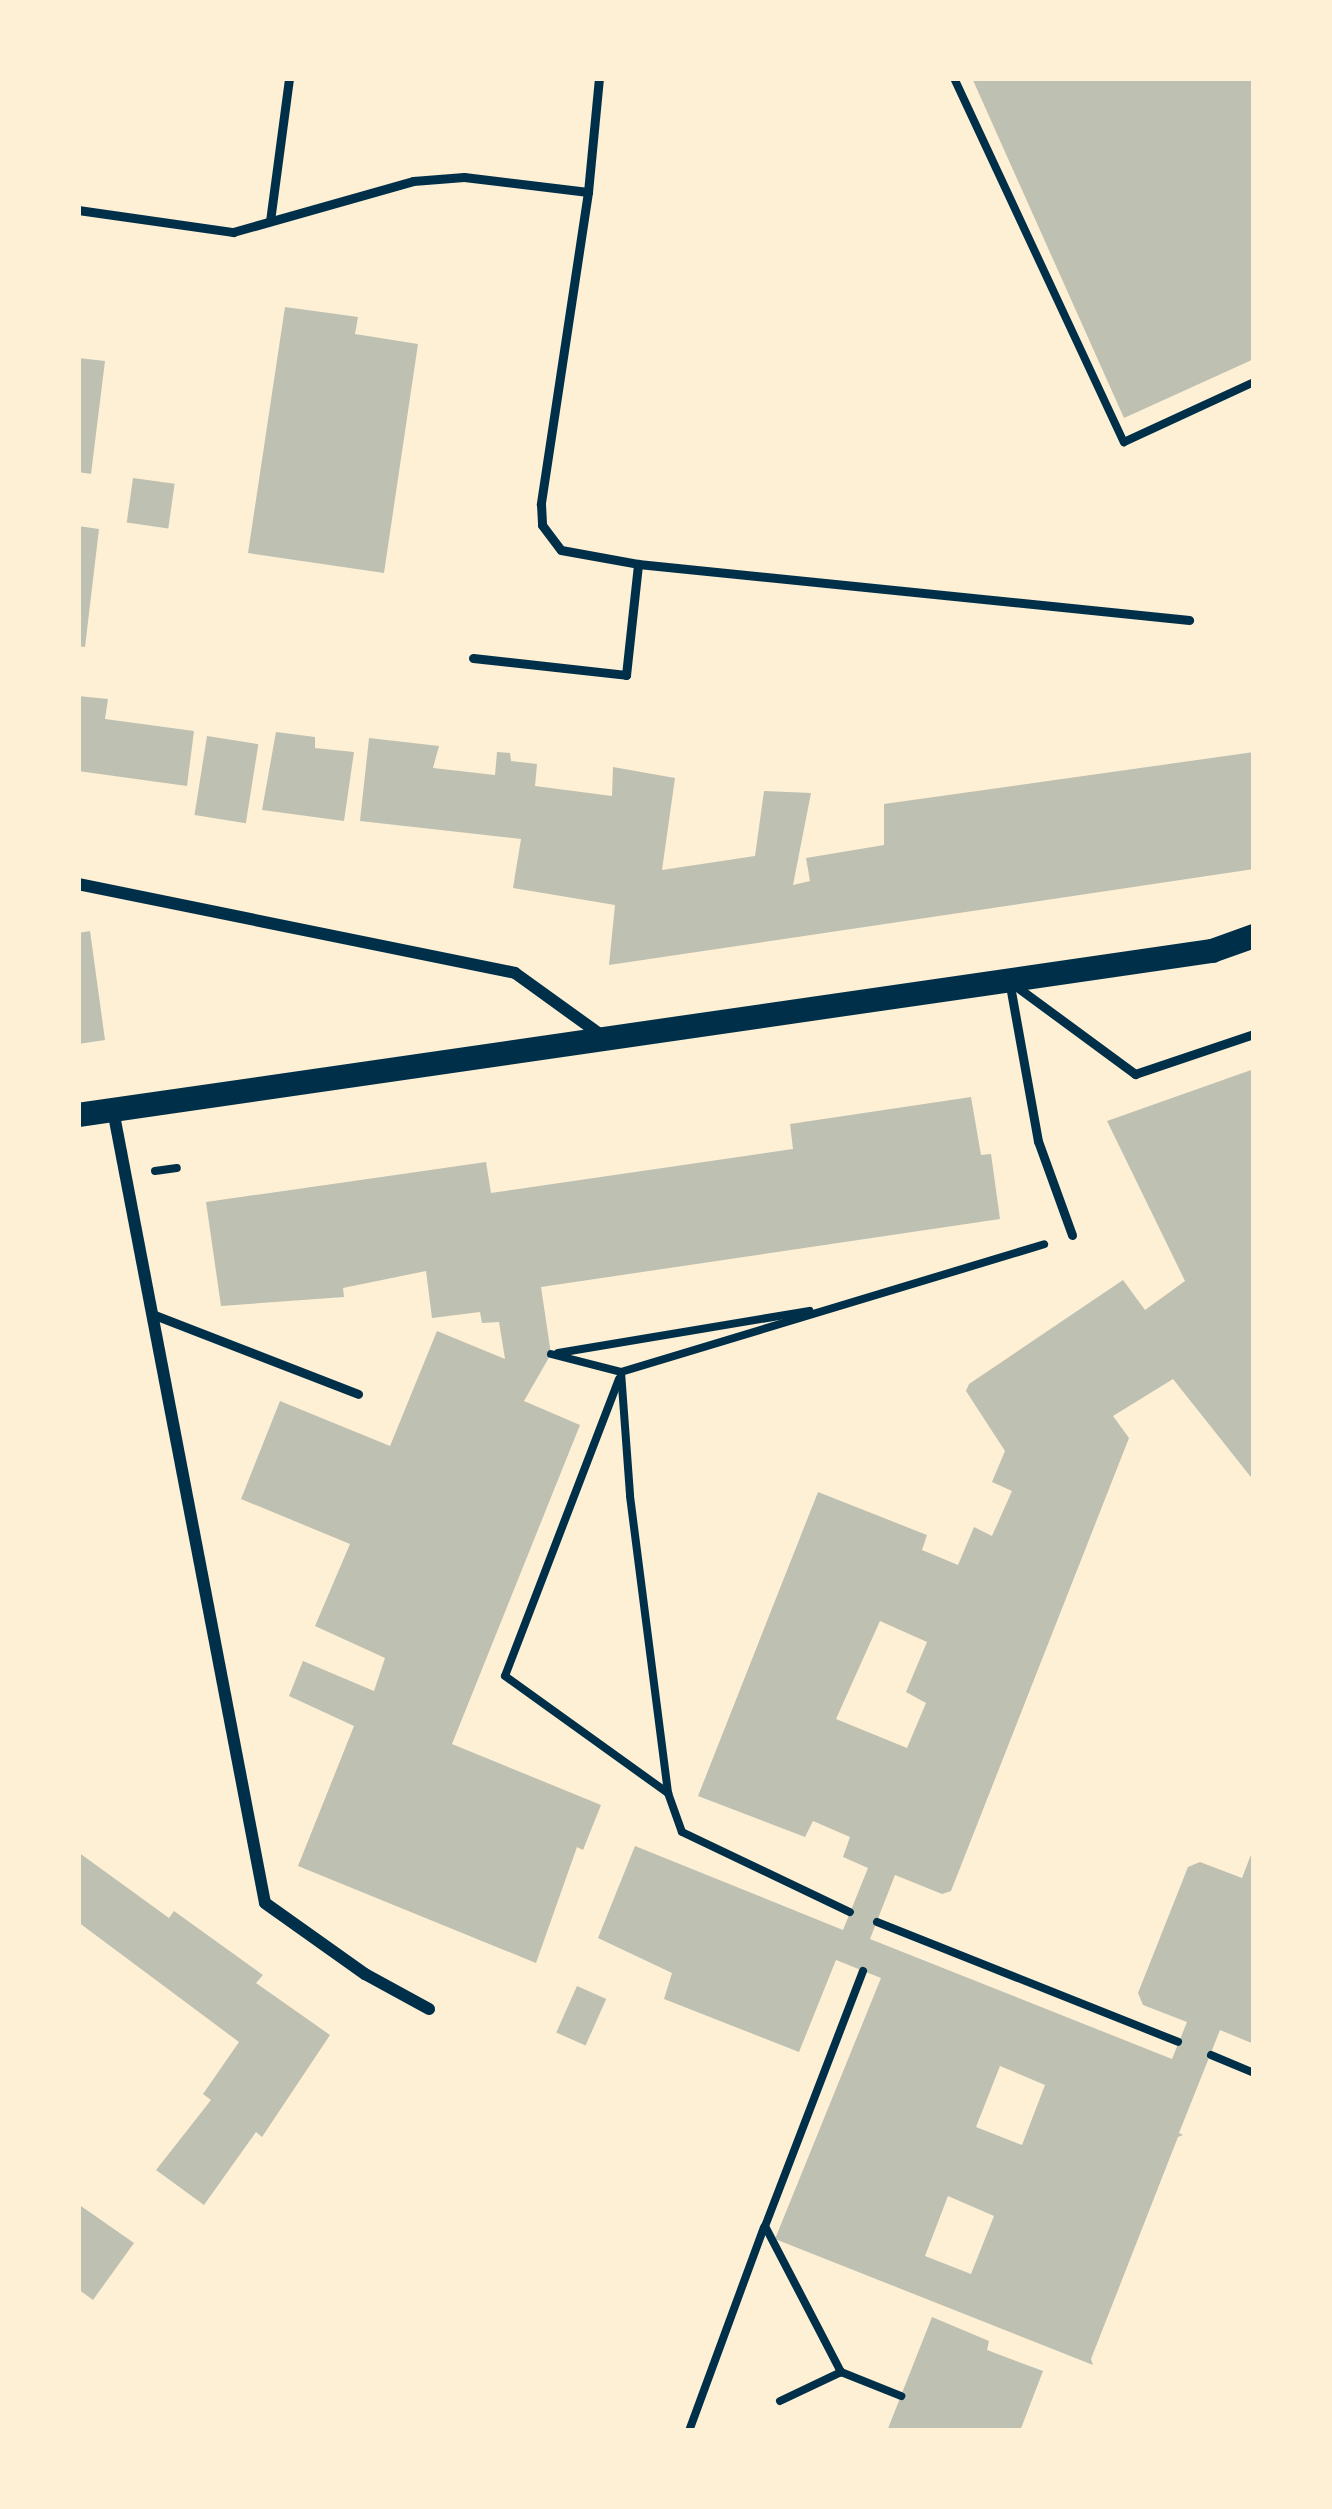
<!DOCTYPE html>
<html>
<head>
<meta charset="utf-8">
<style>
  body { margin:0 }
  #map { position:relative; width:1332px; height:2509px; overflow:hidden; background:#fdf0d5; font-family:"PT Sans Narrow",sans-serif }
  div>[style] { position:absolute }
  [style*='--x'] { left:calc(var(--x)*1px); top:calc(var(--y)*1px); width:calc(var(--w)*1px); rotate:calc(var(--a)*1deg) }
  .building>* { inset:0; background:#bec0b2; transform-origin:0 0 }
  .path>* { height:8px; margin:-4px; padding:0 4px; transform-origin:4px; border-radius:4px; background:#003049 }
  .service>* { height:9px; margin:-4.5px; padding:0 4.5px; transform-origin:4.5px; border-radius:4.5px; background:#003049 }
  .minor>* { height:12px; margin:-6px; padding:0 6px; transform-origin:6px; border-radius:6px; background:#003049 }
  .secondary>* { height:24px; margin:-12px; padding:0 12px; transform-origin:12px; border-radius:12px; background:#003049 }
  span { translate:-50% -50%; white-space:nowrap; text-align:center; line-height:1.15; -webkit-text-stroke:9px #fdf0d5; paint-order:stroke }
  .frame { position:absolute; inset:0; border:81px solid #fdf0d5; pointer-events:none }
</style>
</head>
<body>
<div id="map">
  <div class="building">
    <i style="clip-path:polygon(972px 78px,1254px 78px,1254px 359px,1124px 418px)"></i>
    <i style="clip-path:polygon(285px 307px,358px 317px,355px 334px,418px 344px,384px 573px,248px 553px)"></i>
    <i style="clip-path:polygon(78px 358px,105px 361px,91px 474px,78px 472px)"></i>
    <i style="left:133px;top:478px;width:42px;height:45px;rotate:8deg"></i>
    <i style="clip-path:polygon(78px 526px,99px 529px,85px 647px,78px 646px)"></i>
    <i style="clip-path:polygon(78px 696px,108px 699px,105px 719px,194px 731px,187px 786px,78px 771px)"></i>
    <i style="clip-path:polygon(276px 732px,315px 737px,315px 748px,354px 752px,344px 821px,262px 810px)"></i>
    <i style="left:207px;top:736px;width:52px;height:80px;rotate:9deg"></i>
    <i style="clip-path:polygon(369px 738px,439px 746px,433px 768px,495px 775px,497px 752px,510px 753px,511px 761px,537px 764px,535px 786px,612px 796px,613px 767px,675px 778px,662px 870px,755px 856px,764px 791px,811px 793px,793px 885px,810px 881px,806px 858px,884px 845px,884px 804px,1254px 752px,1254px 869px,609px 965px,615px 905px,513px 888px,521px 839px,360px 821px)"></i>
    <i style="clip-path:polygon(90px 931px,105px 1040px,78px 1044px,78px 933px)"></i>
    <i style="clip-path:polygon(evenodd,1254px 1069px,1254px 1481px,1173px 1379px,1113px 1416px,1129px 1438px,951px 1891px,942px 1894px,895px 1875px,870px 1939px,1172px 2059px,1187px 2022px,1143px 2005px,1138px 1993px,1188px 1867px,1200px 1862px,1242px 1878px,1254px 1847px,1254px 2044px,1220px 2030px,1179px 2133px,1183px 2135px,1178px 2137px,1091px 2359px,1093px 2365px,775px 2239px,881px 1978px,836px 1960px,799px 2052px,664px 1999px,672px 1973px,598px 1938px,635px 1846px,843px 1930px,868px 1868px,843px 1857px,850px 1837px,813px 1821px,805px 1837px,698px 1796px,818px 1492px,927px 1535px,922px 1550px,958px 1565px,974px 1527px,992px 1536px,1012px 1491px,992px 1482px,1005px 1451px,966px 1391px,969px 1384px,1123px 1280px,1145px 1310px,1185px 1281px,1107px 1121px,1254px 1069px,880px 1621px,927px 1642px,906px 1692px,926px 1703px,907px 1748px,836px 1719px,880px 1621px,1254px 1069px,1000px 2066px,1045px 2085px,1022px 2145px,976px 2127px,1000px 2066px,1254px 1069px,948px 2196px,994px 2216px,971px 2274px,925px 2256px,948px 2196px)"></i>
    <i style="clip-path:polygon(971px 1097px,981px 1155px,991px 1154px,1000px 1219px,541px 1287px,551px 1354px,524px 1401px,580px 1425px,452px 1744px,601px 1805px,583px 1850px,577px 1847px,536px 1963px,298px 1866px,354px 1726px,289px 1696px,303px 1661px,374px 1691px,385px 1658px,315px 1626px,350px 1544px,241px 1499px,280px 1401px,390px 1446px,437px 1331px,505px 1359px,499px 1322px,482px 1323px,480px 1312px,432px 1318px,426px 1271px,343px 1288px,344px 1297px,221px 1306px,206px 1202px,486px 1162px,491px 1193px,793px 1149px,790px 1124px)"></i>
    <i style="clip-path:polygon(78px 1852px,169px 1918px,174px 1911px,263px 1975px,256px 1983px,330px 2035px,262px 2137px,256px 2132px,204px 2205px,156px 2170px,211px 2100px,203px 2094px,239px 2042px,78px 1922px)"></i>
    <i style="left:577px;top:1986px;width:32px;height:51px;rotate:24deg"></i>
    <i style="clip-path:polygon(78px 2204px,134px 2243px,93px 2300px,78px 2289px)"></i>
    <i style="clip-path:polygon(932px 2317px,989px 2341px,987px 2350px,1043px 2371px,1020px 2431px,887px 2431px)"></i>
  </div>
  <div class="path">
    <i style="--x:954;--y:78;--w:402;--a:65"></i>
    <i style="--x:1124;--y:442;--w:143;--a:-24.8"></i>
    <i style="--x:155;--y:1171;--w:22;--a:-8"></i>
    <i style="--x:558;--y:1353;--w:255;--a:-9.5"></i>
    <i style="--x:551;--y:1354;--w:72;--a:14.4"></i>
    <i style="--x:621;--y:1372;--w:442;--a:-16.8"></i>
    <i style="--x:621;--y:1372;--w:124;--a:85.8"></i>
    <i style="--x:630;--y:1496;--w:299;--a:82.7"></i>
    <i style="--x:668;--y:1793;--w:41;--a:70.3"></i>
    <i style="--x:682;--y:1832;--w:186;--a:25.5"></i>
    <i style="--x:619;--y:1379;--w:318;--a:111"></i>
    <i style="--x:505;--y:1676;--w:201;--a:35.7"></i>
    <i style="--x:877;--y:1922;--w:324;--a:21.7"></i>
    <i style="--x:863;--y:1971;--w:273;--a:111"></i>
    <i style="--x:765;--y:2226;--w:165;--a:62.5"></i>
    <i style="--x:841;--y:2372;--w:65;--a:21.8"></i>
    <i style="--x:1211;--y:2055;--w:47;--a:22.7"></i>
    <i style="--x:780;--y:2401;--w:68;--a:-25.4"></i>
    <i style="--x:689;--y:2431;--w:217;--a:-69.8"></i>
  </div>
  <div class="service">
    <i style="--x:588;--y:192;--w:316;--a:98.6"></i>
    <i style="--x:541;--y:504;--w:21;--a:87"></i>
    <i style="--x:542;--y:525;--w:31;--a:53"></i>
    <i style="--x:561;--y:550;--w:78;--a:10.3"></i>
    <i style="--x:638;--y:564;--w:554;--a:5.8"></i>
    <i style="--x:78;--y:210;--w:157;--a:8.1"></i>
    <i style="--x:233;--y:232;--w:187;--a:-15.8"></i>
    <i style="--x:413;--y:181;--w:51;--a:-4.5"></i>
    <i style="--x:464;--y:177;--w:125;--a:6.9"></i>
    <i style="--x:588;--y:192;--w:115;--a:-84.5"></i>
    <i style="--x:270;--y:221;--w:144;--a:-82.4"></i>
    <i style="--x:473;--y:658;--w:154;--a:6.3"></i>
    <i style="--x:626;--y:675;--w:112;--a:-83.8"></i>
    <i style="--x:1009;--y:980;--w:164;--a:79.8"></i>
    <i style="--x:1038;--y:1141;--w:100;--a:70.1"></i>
    <i style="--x:1013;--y:984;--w:152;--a:36.4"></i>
    <i style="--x:1135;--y:1074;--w:126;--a:-18.6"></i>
    <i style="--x:152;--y:1314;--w:221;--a:21.2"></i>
  </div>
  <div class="minor">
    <i style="--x:78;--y:884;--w:446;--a:11.5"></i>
    <i style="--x:515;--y:973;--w:111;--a:35.8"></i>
    <i style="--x:113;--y:1110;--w:807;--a:79.15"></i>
    <i style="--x:265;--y:1903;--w:123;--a:35.4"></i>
    <i style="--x:365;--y:1974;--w:73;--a:28.7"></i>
  </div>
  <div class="secondary">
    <i style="--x:78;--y:1115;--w:1146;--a:-8.23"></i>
    <i style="--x:1212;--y:951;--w:45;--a:-19.7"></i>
  </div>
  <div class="frame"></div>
</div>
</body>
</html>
